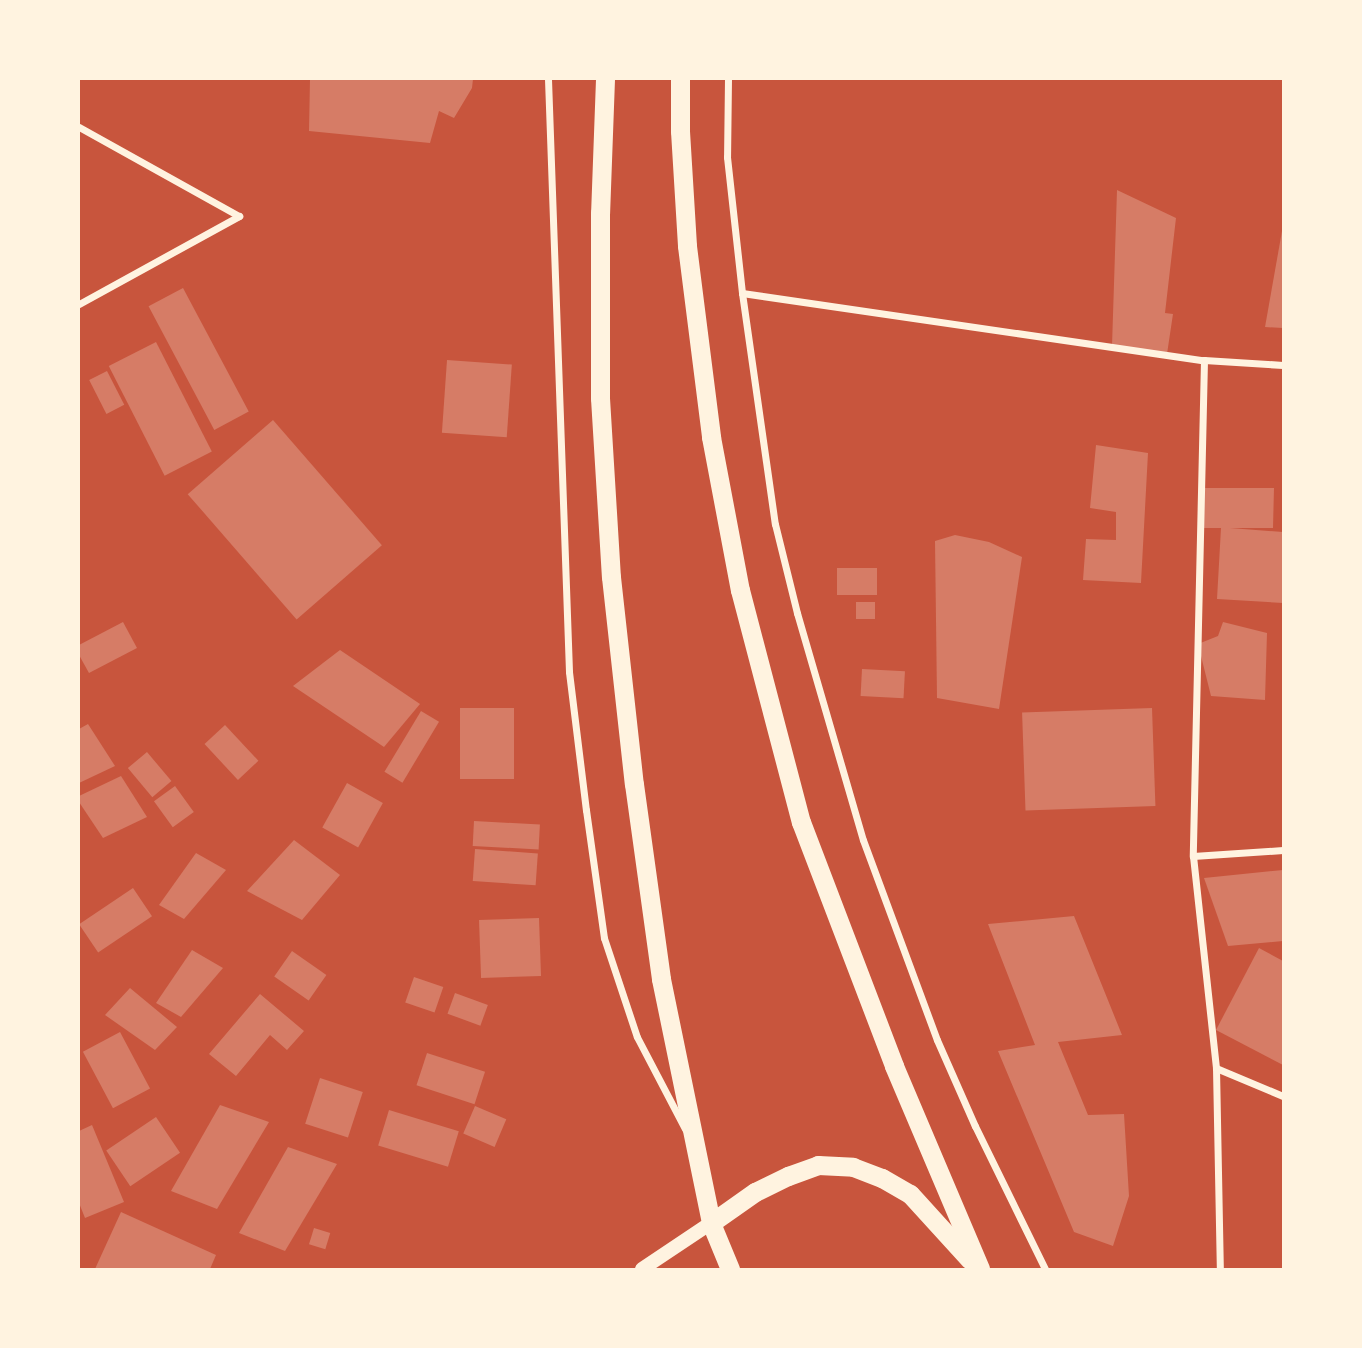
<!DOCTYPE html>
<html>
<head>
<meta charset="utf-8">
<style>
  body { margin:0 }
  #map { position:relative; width:1362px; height:1348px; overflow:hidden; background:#c8553d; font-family:"Roboto Serif",serif }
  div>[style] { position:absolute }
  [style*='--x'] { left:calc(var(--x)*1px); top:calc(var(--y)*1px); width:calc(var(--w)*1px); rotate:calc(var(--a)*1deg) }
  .building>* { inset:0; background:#d67c66; transform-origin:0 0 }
  .minor>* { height:7px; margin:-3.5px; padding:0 3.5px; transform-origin:3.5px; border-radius:3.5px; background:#fff3e0 }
  .secondary>* { height:14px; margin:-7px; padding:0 7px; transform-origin:7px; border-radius:7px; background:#fff3e0 }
  .trunk>* { height:19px; margin:-9.5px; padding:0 9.5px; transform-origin:9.5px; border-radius:9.5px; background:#fff3e0 }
  span { translate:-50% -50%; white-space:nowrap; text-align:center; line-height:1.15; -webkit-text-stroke:7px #fff3e0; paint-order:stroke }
  .frame { position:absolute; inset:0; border:80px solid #fff3e0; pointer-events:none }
</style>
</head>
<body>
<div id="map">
  <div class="building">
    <i style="clip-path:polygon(310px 79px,473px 79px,472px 88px,454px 118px,439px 111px,430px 143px,309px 131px)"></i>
    <i style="clip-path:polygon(1117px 190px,1176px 218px,1165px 313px,1173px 314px,1167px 354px,1112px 346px)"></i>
    <i style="clip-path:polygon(1282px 231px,1283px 328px,1265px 327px)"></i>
    <i style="left:183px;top:288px;width:140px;height:39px;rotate:62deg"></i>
    <i style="left:156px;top:342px;width:123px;height:53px;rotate:63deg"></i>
    <i style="left:447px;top:360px;width:65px;height:73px;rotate:4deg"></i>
    <i style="left:107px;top:371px;width:38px;height:20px;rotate:63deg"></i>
    <i style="left:273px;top:420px;width:166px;height:113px;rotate:49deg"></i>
    <i style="clip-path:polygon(1096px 445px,1148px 453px,1141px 583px,1083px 580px,1086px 539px,1116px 540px,1116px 512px,1090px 508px)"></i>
    <i style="clip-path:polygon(1203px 488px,1274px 488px,1273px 528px,1230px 528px,1283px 532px,1283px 603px,1217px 599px,1221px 528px,1203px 528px)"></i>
    <i style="clip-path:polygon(955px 535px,989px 542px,1022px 557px,999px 709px,937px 698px,935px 541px)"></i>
    <i style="left:837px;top:568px;width:40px;height:27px"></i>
    <i style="left:856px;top:602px;width:19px;height:17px"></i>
    <i style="clip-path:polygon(123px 622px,137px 648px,89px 673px,79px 655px,79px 645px)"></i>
    <i style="clip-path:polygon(1223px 622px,1267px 633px,1265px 700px,1211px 696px,1198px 644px,1218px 636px)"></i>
    <i style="clip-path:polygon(340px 650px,420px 704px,384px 747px,293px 686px)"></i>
    <i style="left:862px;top:669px;width:43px;height:27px;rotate:3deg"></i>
    <i style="left:460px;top:708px;width:54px;height:71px"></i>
    <i style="left:1152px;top:708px;width:98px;height:130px;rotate:88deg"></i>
    <i style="left:421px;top:711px;width:21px;height:71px;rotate:31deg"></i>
    <i style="clip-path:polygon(88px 724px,115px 766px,79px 783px,79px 729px)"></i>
    <i style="left:225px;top:725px;width:49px;height:28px;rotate:47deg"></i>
    <i style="left:147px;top:752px;width:38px;height:25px;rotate:50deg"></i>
    <i style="clip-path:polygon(121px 776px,147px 817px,103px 838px,79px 802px,79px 796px)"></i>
    <i style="left:347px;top:783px;width:41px;height:51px;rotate:29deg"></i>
    <i style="left:175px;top:786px;width:32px;height:26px;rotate:54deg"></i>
    <i style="left:474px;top:821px;width:66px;height:25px;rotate:3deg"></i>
    <i style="clip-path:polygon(294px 840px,340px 875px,302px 920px,247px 891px)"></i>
    <i style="left:475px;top:849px;width:63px;height:32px;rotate:4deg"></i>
    <i style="clip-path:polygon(196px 853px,226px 870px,184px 919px,159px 905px)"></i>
    <i style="clip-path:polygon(1283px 870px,1283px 941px,1228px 946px,1204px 878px)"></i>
    <i style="left:133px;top:888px;width:34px;height:65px;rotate:56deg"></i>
    <i style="clip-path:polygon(1074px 916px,1122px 1035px,1058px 1042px,1088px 1115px,1124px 1114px,1129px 1196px,1113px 1246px,1074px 1232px,998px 1051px,1035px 1045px,988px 924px)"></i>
    <i style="left:539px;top:918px;width:58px;height:60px;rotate:88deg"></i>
    <i style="clip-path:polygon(1259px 948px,1283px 961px,1283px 1065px,1216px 1030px)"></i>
    <i style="clip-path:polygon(192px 950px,223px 968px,181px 1017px,156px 1003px)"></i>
    <i style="left:292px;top:951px;width:42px;height:31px;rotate:35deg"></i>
    <i style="left:414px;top:977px;width:31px;height:27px;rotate:19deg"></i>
    <i style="clip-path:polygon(130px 988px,177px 1027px,155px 1050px,105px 1015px)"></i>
    <i style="left:455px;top:993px;width:35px;height:22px;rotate:20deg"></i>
    <i style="clip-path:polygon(260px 994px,304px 1031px,287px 1050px,270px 1035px,236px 1076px,209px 1054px)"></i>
    <i style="left:120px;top:1032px;width:64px;height:42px;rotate:62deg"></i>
    <i style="left:427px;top:1053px;width:61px;height:34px;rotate:18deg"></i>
    <i style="left:320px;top:1078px;width:45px;height:48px;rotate:18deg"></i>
    <i style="clip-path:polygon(220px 1105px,269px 1122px,217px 1209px,171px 1191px)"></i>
    <i style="left:475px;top:1106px;width:34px;height:30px;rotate:23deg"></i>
    <i style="left:389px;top:1110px;width:73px;height:37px;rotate:17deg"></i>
    <i style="left:156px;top:1117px;width:43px;height:60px;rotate:56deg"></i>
    <i style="clip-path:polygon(92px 1125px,124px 1202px,85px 1218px,79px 1203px,79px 1131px)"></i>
    <i style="clip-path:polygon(288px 1147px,337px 1164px,285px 1251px,239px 1233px)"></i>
    <i style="clip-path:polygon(121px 1212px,216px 1255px,210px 1269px,95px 1269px)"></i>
    <i style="left:314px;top:1228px;width:17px;height:17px;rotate:17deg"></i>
  </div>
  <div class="minor">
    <i style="--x:548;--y:79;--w:593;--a:87.97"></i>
    <i style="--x:569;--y:672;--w:139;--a:83"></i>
    <i style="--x:586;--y:810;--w:129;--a:82"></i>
    <i style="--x:604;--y:938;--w:104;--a:71.6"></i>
    <i style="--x:637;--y:1037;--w:104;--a:62.4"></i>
    <i style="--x:728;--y:79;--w:78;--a:90.7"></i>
    <i style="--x:727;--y:157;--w:137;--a:83.7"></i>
    <i style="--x:742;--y:293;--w:233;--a:81.9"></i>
    <i style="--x:775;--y:524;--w:92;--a:76.1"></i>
    <i style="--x:797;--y:613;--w:236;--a:73.8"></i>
    <i style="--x:863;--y:840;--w:213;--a:69.7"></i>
    <i style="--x:937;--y:1040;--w:94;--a:66.2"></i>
    <i style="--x:975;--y:1126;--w:159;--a:63.9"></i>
    <i style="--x:79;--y:127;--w:183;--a:29.1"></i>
    <i style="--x:742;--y:293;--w:467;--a:8.3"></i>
    <i style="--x:1204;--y:360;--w:79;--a:3.6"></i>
    <i style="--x:79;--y:304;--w:183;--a:-28.8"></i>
    <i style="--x:1204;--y:360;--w:496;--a:91.3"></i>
    <i style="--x:1193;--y:856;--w:213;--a:83.8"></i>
    <i style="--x:1216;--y:1068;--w:201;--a:88.9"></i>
    <i style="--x:1193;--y:856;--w:90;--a:-3.8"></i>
    <i style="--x:1216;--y:1068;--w:73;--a:22.7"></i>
  </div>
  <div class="secondary">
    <i style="--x:642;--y:1269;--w:83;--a:-33.7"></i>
  </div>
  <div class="trunk">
    <i style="--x:605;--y:79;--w:134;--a:92.1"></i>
    <i style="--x:600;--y:213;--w:185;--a:90"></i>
    <i style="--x:600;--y:398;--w:179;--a:86.5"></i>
    <i style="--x:611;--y:577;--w:208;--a:83.7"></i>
    <i style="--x:634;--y:784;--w:197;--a:82.1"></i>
    <i style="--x:661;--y:979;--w:249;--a:78.4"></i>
    <i style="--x:711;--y:1223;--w:50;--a:67.6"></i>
    <i style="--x:680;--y:79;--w:52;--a:90"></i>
    <i style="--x:680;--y:131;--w:115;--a:86.5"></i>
    <i style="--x:687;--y:246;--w:193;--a:82.8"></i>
    <i style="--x:711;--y:437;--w:156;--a:79.3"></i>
    <i style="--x:740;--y:590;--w:240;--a:75.3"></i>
    <i style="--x:801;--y:822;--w:261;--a:69.1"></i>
    <i style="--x:894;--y:1066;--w:220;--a:67"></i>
    <i style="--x:711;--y:1223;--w:54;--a:-35.2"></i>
    <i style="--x:755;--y:1192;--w:37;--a:-26"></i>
    <i style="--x:788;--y:1176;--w:32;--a:-20"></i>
    <i style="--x:818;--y:1165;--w:35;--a:3"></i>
    <i style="--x:853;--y:1167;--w:31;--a:21"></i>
    <i style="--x:882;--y:1178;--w:32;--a:30"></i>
    <i style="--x:910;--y:1194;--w:89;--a:47.7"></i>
  </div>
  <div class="frame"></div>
</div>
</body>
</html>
